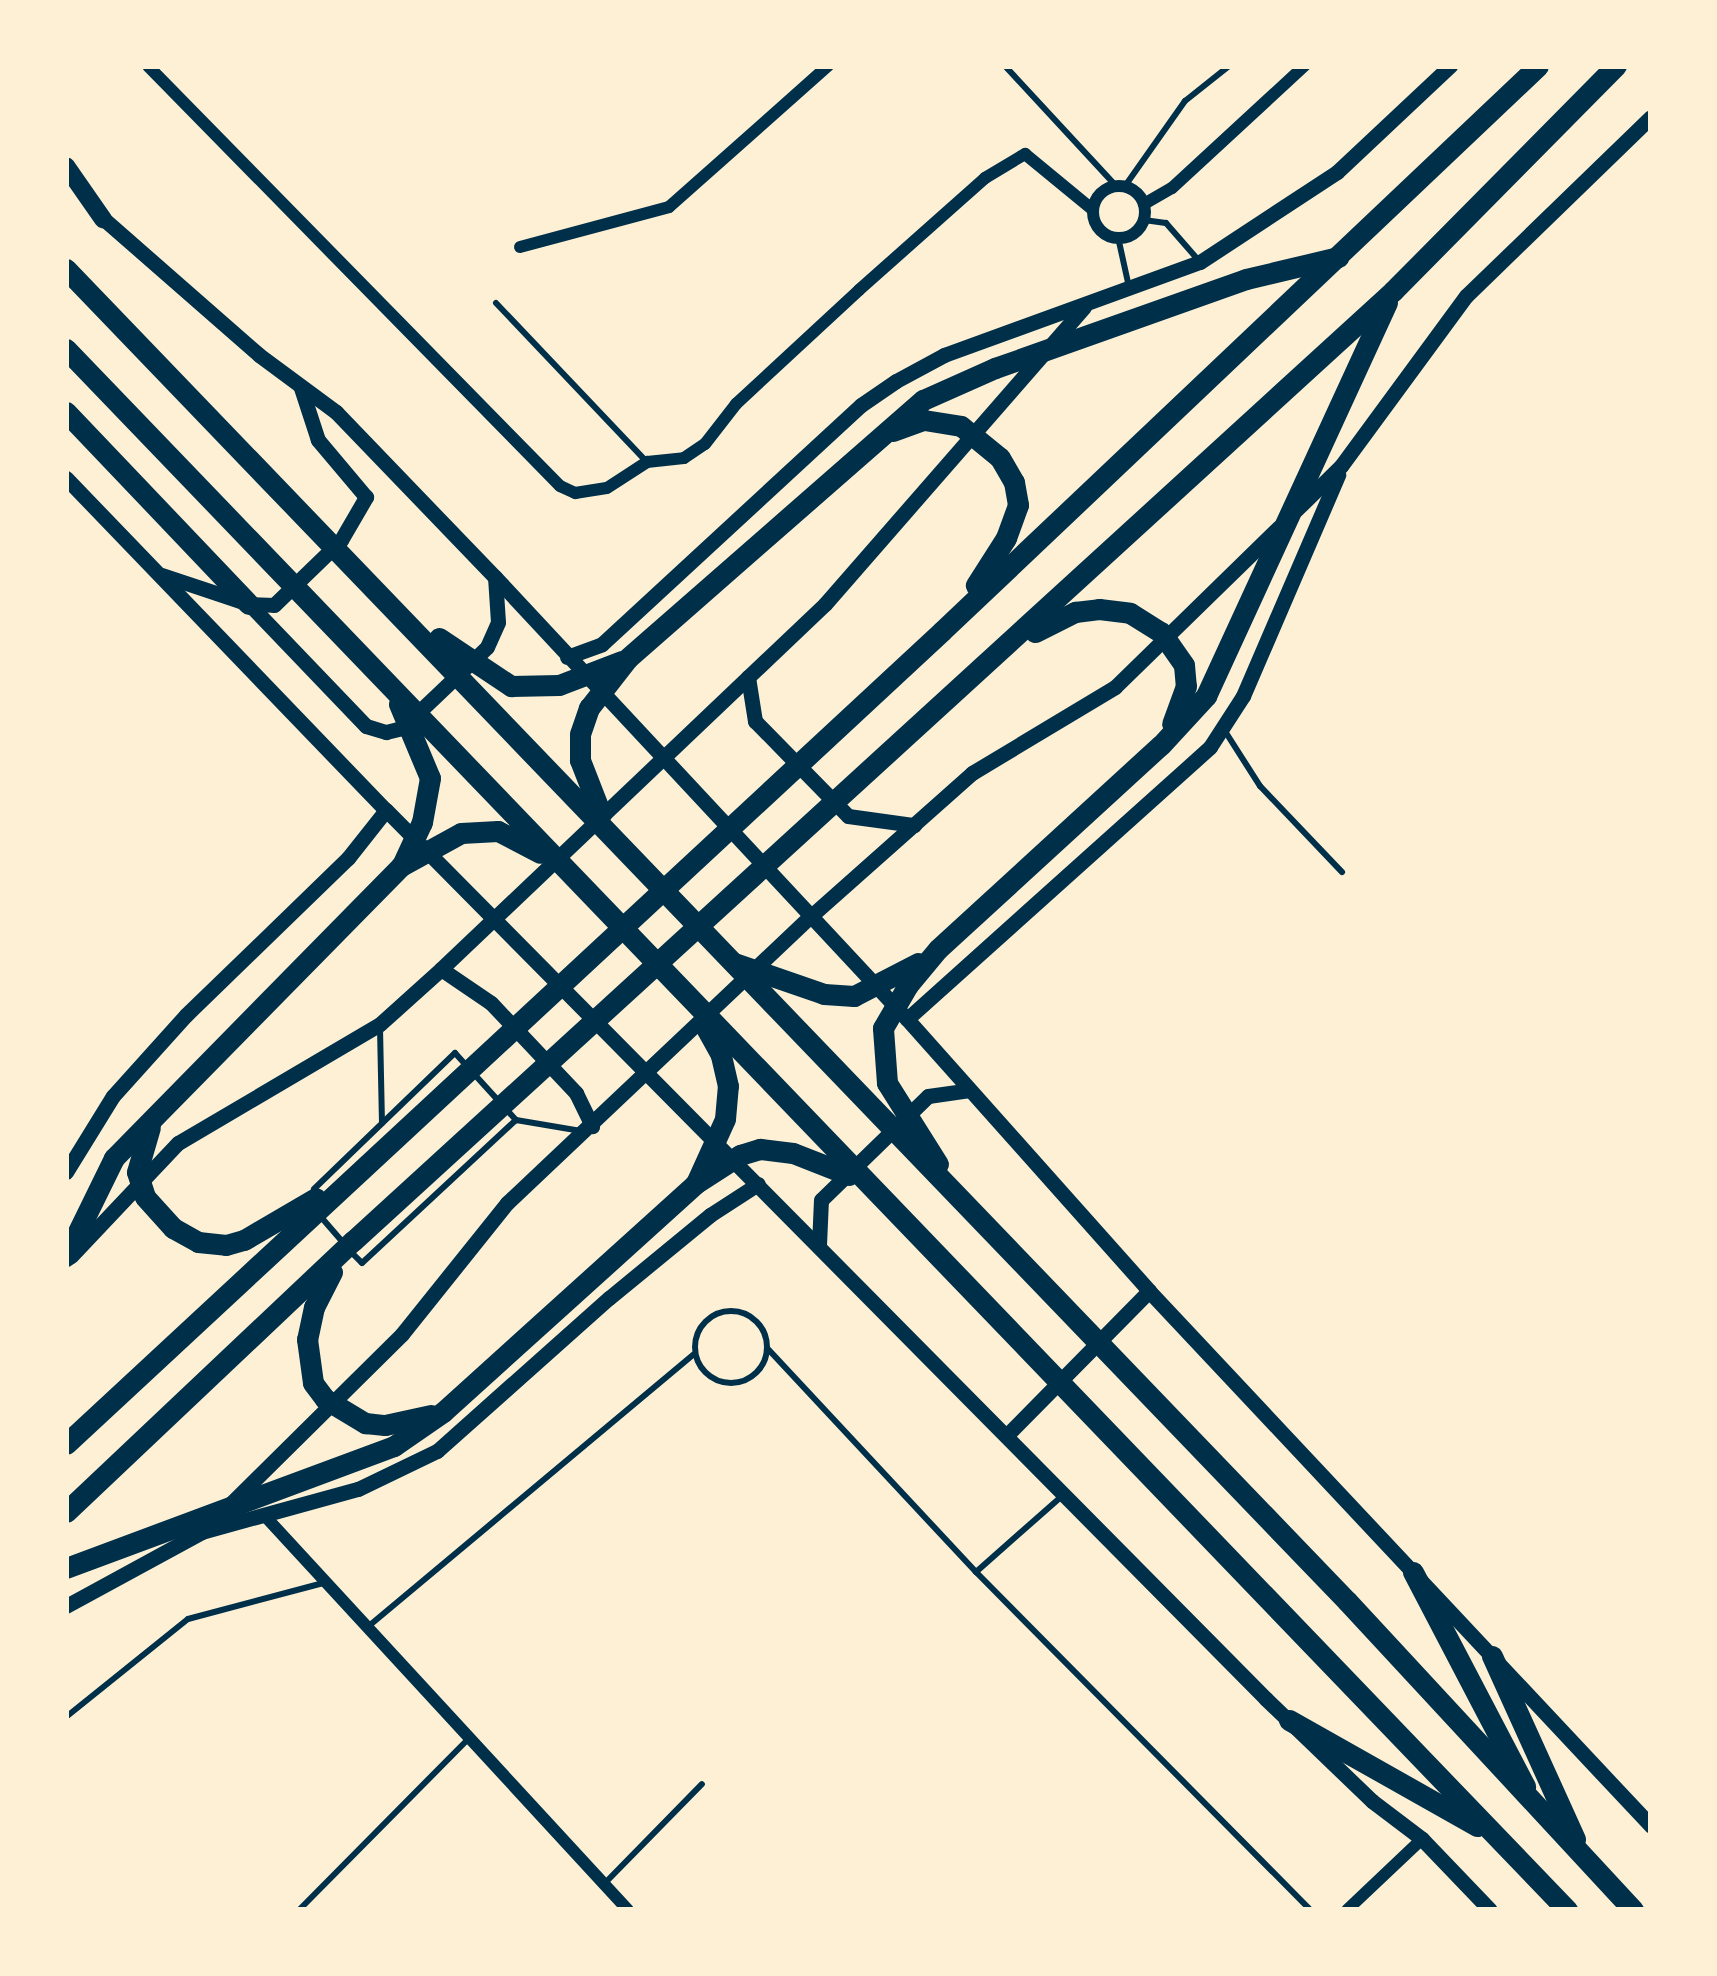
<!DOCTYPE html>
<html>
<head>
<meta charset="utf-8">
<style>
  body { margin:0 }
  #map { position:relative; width:1717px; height:1976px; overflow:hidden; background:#fdf0d5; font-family:Poppins,sans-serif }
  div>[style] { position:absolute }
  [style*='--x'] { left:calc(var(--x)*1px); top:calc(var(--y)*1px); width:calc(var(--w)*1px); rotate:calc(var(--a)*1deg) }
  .service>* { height:6px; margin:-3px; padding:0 3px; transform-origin:3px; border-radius:3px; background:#003049 }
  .service>.ring { margin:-3px; padding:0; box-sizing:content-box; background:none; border:6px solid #003049; border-radius:50% }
  .minor>* { height:12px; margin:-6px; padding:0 6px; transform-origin:6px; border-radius:6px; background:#003049 }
  .minor>.ring { margin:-6px; padding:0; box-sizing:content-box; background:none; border:12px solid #003049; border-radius:50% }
  .tertiary>* { height:15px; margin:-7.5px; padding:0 7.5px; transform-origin:7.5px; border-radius:7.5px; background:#003049 }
  .secondary>* { height:18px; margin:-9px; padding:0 9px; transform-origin:9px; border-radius:9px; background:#003049 }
  .trunk>* { height:21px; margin:-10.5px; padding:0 10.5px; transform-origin:10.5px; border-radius:10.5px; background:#003049 }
  span { translate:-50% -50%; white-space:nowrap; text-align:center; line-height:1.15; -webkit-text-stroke:12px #fdf0d5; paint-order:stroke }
  .frame { position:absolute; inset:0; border:69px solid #fdf0d5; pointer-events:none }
</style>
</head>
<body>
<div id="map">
  <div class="service">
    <i style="--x:1005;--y:66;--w:163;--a:47.2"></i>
    <i style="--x:1125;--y:186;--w:104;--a:-54.8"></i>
    <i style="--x:1185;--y:101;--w:56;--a:-38.5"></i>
    <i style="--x:1144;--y:220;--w:22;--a:8"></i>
    <i style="--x:1166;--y:223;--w:52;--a:48.9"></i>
    <i style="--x:1118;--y:237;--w:51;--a:77.6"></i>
    <i style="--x:496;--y:303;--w:218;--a:46.5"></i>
    <i style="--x:1223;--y:728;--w:69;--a:57.5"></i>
    <i style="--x:1260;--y:786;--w:119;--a:46.4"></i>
    <i style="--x:380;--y:1028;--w:95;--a:88.8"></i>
    <i style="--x:314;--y:1189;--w:196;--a:-44"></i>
    <i style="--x:455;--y:1053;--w:91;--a:47.7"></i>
    <i style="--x:516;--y:1120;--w:66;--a:9.6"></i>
    <i style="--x:321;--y:1217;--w:35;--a:49"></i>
    <i style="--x:352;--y:1253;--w:14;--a:45"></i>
    <i style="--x:362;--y:1263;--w:210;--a:-42.9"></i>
    <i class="ring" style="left:695px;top:1311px;width:66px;height:66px"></i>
    <i style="--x:768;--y:1349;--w:305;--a:47"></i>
    <i style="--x:976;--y:1572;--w:475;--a:45.3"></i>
    <i style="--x:976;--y:1572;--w:116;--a:-41.5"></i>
    <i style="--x:370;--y:1625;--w:422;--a:-39.9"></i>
    <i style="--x:66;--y:1717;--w:156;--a:-38.8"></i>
    <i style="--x:188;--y:1619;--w:140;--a:-14.9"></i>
    <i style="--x:606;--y:1882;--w:137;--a:-45.6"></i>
    <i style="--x:299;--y:1910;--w:242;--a:-45.3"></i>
  </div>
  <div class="minor">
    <i style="--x:148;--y:66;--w:588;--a:45.55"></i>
    <i style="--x:560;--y:486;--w:17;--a:25"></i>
    <i style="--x:575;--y:493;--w:32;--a:-9"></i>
    <i style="--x:607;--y:488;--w:48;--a:-33"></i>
    <i style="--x:647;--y:462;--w:37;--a:-6"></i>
    <i style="--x:684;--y:458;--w:25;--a:-34"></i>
    <i style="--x:705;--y:444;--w:51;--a:-52.2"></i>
    <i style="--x:736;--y:404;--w:168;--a:-42.8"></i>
    <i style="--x:859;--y:290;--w:169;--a:-41.6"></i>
    <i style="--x:985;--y:178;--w:47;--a:-31"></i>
    <i style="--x:1025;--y:154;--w:88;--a:39.5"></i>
    <i class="ring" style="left:1093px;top:186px;width:40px;height:40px"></i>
    <i style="--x:1144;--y:204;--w:32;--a:-30"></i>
    <i style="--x:1172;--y:188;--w:180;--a:-42.7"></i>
    <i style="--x:520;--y:247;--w:154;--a:-15"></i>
    <i style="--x:669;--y:207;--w:213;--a:-41.6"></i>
    <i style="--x:264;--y:1515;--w:537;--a:47.34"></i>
    <i style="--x:1347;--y:1910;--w:103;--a:-43.4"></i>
  </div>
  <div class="tertiary">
    <i style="--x:98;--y:214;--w:214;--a:41.2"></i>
    <i style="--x:259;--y:355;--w:96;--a:36.5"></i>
    <i style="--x:336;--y:412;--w:229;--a:46.1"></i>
    <i style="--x:495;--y:577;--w:604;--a:47.01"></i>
    <i style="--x:907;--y:1019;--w:364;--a:48.3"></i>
    <i style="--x:1149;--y:1291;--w:734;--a:46.82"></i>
    <i style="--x:66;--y:478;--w:461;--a:46.1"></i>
    <i style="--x:386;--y:810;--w:1251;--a:45.29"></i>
    <i style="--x:1266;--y:1699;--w:147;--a:43.9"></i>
    <i style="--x:1372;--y:1801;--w:63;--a:37.2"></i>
    <i style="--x:1422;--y:1839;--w:98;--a:46.2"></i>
    <i style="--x:1296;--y:510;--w:63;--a:-44.4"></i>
    <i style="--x:1341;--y:466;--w:211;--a:-53.7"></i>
    <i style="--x:1466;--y:296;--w:257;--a:-44.1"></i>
    <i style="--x:162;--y:575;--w:92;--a:18.4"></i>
    <i style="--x:249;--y:604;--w:25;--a:2"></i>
    <i style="--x:274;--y:605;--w:93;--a:-44.1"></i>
    <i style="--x:341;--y:540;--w:50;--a:-59.8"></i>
    <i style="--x:366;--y:497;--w:75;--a:-130.1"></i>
    <i style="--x:318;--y:440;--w:55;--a:-108.1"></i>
    <i style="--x:249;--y:604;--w:169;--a:46.2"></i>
    <i style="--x:366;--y:726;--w:21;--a:17"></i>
    <i style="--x:386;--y:732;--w:16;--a:-14"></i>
    <i style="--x:402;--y:728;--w:117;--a:-43.6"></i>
    <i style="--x:487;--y:647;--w:27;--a:-66"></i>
    <i style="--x:498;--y:622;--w:45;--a:-93.8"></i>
    <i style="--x:567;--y:657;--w:37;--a:-20"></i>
    <i style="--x:602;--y:644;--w:352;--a:-42.7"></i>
    <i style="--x:861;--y:405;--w:42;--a:-34.4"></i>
    <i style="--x:896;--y:381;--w:55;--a:-28.4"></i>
    <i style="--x:944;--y:355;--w:272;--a:-20"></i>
    <i style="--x:1200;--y:262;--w:164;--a:-33.3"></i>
    <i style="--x:1337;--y:172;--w:155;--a:-43.2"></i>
    <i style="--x:748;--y:677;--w:45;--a:81"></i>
    <i style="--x:755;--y:721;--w:133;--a:45.6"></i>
    <i style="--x:848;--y:816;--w:67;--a:7.8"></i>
    <i style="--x:441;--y:969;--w:60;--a:34.2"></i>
    <i style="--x:491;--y:1003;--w:124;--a:46.6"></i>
    <i style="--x:576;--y:1093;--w:37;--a:64"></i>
    <i style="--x:907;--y:1019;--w:407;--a:-41.9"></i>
    <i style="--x:1210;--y:747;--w:61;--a:-57.1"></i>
    <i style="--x:1243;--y:696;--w:241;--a:-66.7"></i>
    <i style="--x:66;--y:1172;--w:89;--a:-58.3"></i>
    <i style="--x:113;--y:1096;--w:109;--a:-48"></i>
    <i style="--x:186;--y:1015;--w:226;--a:-44.1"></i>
    <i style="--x:348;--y:858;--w:61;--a:-51.6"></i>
    <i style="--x:819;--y:1245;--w:45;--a:-87.5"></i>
    <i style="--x:821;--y:1200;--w:149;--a:-44.2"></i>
    <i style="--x:928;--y:1096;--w:42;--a:-8.1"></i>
    <i style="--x:71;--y:1256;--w:156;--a:-46.6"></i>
    <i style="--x:178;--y:1143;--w:234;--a:-30.5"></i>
    <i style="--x:380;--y:1024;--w:82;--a:-42"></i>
    <i style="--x:441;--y:969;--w:530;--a:-43.55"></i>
    <i style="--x:825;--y:604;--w:394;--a:-48.9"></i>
    <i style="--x:1008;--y:1434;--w:201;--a:-45.4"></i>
    <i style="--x:205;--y:1531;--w:159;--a:-15.4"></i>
    <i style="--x:358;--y:1489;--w:88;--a:-25.7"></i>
    <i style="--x:437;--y:1451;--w:230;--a:-41.7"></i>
    <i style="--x:609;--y:1298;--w:131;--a:-39.4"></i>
    <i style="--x:710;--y:1215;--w:57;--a:-32.9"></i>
    <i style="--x:66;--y:1606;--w:155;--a:-28.6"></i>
    <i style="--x:202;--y:1532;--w:281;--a:-44.7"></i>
    <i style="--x:402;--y:1334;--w:168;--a:-51.3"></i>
    <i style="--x:507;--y:1203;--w:418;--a:-43.4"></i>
    <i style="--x:811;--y:916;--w:215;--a:-41.6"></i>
    <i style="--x:972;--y:773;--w:167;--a:-31"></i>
    <i style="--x:1115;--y:687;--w:229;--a:-44.3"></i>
  </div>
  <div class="secondary">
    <i style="--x:66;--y:166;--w:65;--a:55.1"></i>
  </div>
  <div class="trunk">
    <i style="--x:66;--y:269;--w:1848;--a:46.12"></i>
    <i style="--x:1347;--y:1601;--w:421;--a:47.2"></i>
    <i style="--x:66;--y:349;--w:2166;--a:46.12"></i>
    <i style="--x:66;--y:412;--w:265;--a:46.4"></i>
    <i style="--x:893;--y:431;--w:33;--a:-20"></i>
    <i style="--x:924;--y:420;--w:37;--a:9"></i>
    <i style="--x:961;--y:426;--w:50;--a:39.4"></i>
    <i style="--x:1000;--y:458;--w:28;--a:60"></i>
    <i style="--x:1014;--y:482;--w:23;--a:80"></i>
    <i style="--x:1018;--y:505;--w:35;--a:110"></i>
    <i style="--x:1006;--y:538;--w:56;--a:122.6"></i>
    <i style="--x:1035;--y:632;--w:45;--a:-26.6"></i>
    <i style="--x:1075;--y:612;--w:24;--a:-7"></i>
    <i style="--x:1099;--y:609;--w:31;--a:7"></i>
    <i style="--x:1130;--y:613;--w:36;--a:32"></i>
    <i style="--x:1161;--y:632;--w:40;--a:55.1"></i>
    <i style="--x:1184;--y:665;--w:21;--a:85"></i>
    <i style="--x:1186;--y:686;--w:40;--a:110.2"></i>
    <i style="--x:439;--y:638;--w:87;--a:33.7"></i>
    <i style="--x:511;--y:686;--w:48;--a:-1.2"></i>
    <i style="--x:559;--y:685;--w:67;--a:-20.9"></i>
    <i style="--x:399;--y:704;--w:80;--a:67.3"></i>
    <i style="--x:430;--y:778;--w:45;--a:100.3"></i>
    <i style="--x:422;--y:822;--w:47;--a:114.9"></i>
    <i style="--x:601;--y:814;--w:58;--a:-111.3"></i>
    <i style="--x:580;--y:760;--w:26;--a:-90"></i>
    <i style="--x:580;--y:734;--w:28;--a:-71"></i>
    <i style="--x:589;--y:708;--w:63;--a:-52"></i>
    <i style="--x:628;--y:658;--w:392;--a:-41.2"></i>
    <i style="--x:923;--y:400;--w:79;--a:-24"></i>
    <i style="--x:995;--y:368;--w:266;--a:-19.5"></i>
    <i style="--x:1246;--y:279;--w:95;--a:-13.4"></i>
    <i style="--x:734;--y:963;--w:95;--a:19"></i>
    <i style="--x:824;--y:994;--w:30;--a:4"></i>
    <i style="--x:854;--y:996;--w:72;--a:-27.3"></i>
    <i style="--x:150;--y:1127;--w:47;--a:106.1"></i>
    <i style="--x:137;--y:1172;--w:26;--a:72"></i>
    <i style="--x:145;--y:1197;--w:42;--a:47.9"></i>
    <i style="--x:173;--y:1228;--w:29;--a:29"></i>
    <i style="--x:198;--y:1242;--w:28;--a:6"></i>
    <i style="--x:226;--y:1245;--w:19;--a:-16"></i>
    <i style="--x:244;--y:1240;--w:83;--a:-30.3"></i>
    <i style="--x:938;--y:1164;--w:96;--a:-122.2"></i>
    <i style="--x:887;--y:1083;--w:55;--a:-94.2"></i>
    <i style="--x:883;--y:1028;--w:50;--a:-59.8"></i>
    <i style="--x:908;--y:985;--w:47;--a:-50.2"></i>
    <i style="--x:938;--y:949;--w:302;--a:-42.5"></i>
    <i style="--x:1161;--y:745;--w:67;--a:-47.4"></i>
    <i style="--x:1206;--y:696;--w:433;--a:-65.3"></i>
    <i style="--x:696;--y:1183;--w:70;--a:-65.6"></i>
    <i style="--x:725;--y:1119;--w:33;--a:-85"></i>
    <i style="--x:728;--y:1086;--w:32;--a:-103"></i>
    <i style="--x:721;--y:1055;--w:31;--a:-119"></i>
    <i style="--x:66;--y:1256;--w:109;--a:-63.9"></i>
    <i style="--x:114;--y:1158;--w:409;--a:-45.5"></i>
    <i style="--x:401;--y:866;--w:68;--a:-28.8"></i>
    <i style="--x:461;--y:833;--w:37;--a:-3"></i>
    <i style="--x:498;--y:831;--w:47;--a:27.6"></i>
    <i style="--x:332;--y:1272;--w:39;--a:117"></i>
    <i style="--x:314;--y:1307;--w:33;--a:102"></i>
    <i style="--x:307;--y:1339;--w:44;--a:82.2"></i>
    <i style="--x:313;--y:1383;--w:20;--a:53"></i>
    <i style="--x:325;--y:1399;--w:47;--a:31"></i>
    <i style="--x:365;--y:1423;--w:20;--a:6"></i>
    <i style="--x:385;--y:1425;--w:47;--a:-12.3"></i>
    <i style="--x:66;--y:1444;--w:1195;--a:-42.86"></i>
    <i style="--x:942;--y:631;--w:821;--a:-43.47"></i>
    <i style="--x:66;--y:1512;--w:395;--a:-43.4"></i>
    <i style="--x:353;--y:1241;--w:1409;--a:-42.41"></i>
    <i style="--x:1393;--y:291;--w:317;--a:-45.3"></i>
    <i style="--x:66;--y:1568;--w:350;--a:-20.4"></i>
    <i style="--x:394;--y:1446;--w:60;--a:-34.8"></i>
    <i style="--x:443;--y:1412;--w:340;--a:-42.1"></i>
    <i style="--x:695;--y:1184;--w:54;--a:-32.8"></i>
    <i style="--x:740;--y:1155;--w:21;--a:-17"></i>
    <i style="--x:760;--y:1149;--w:33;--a:7"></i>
    <i style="--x:793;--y:1153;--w:60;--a:21.4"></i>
    <i style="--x:1413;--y:1572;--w:242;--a:62.4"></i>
    <i style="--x:1492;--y:1656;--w:201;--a:65.6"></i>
    <i style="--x:1289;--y:1720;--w:216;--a:29.4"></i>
  </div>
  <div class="frame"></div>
</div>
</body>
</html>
